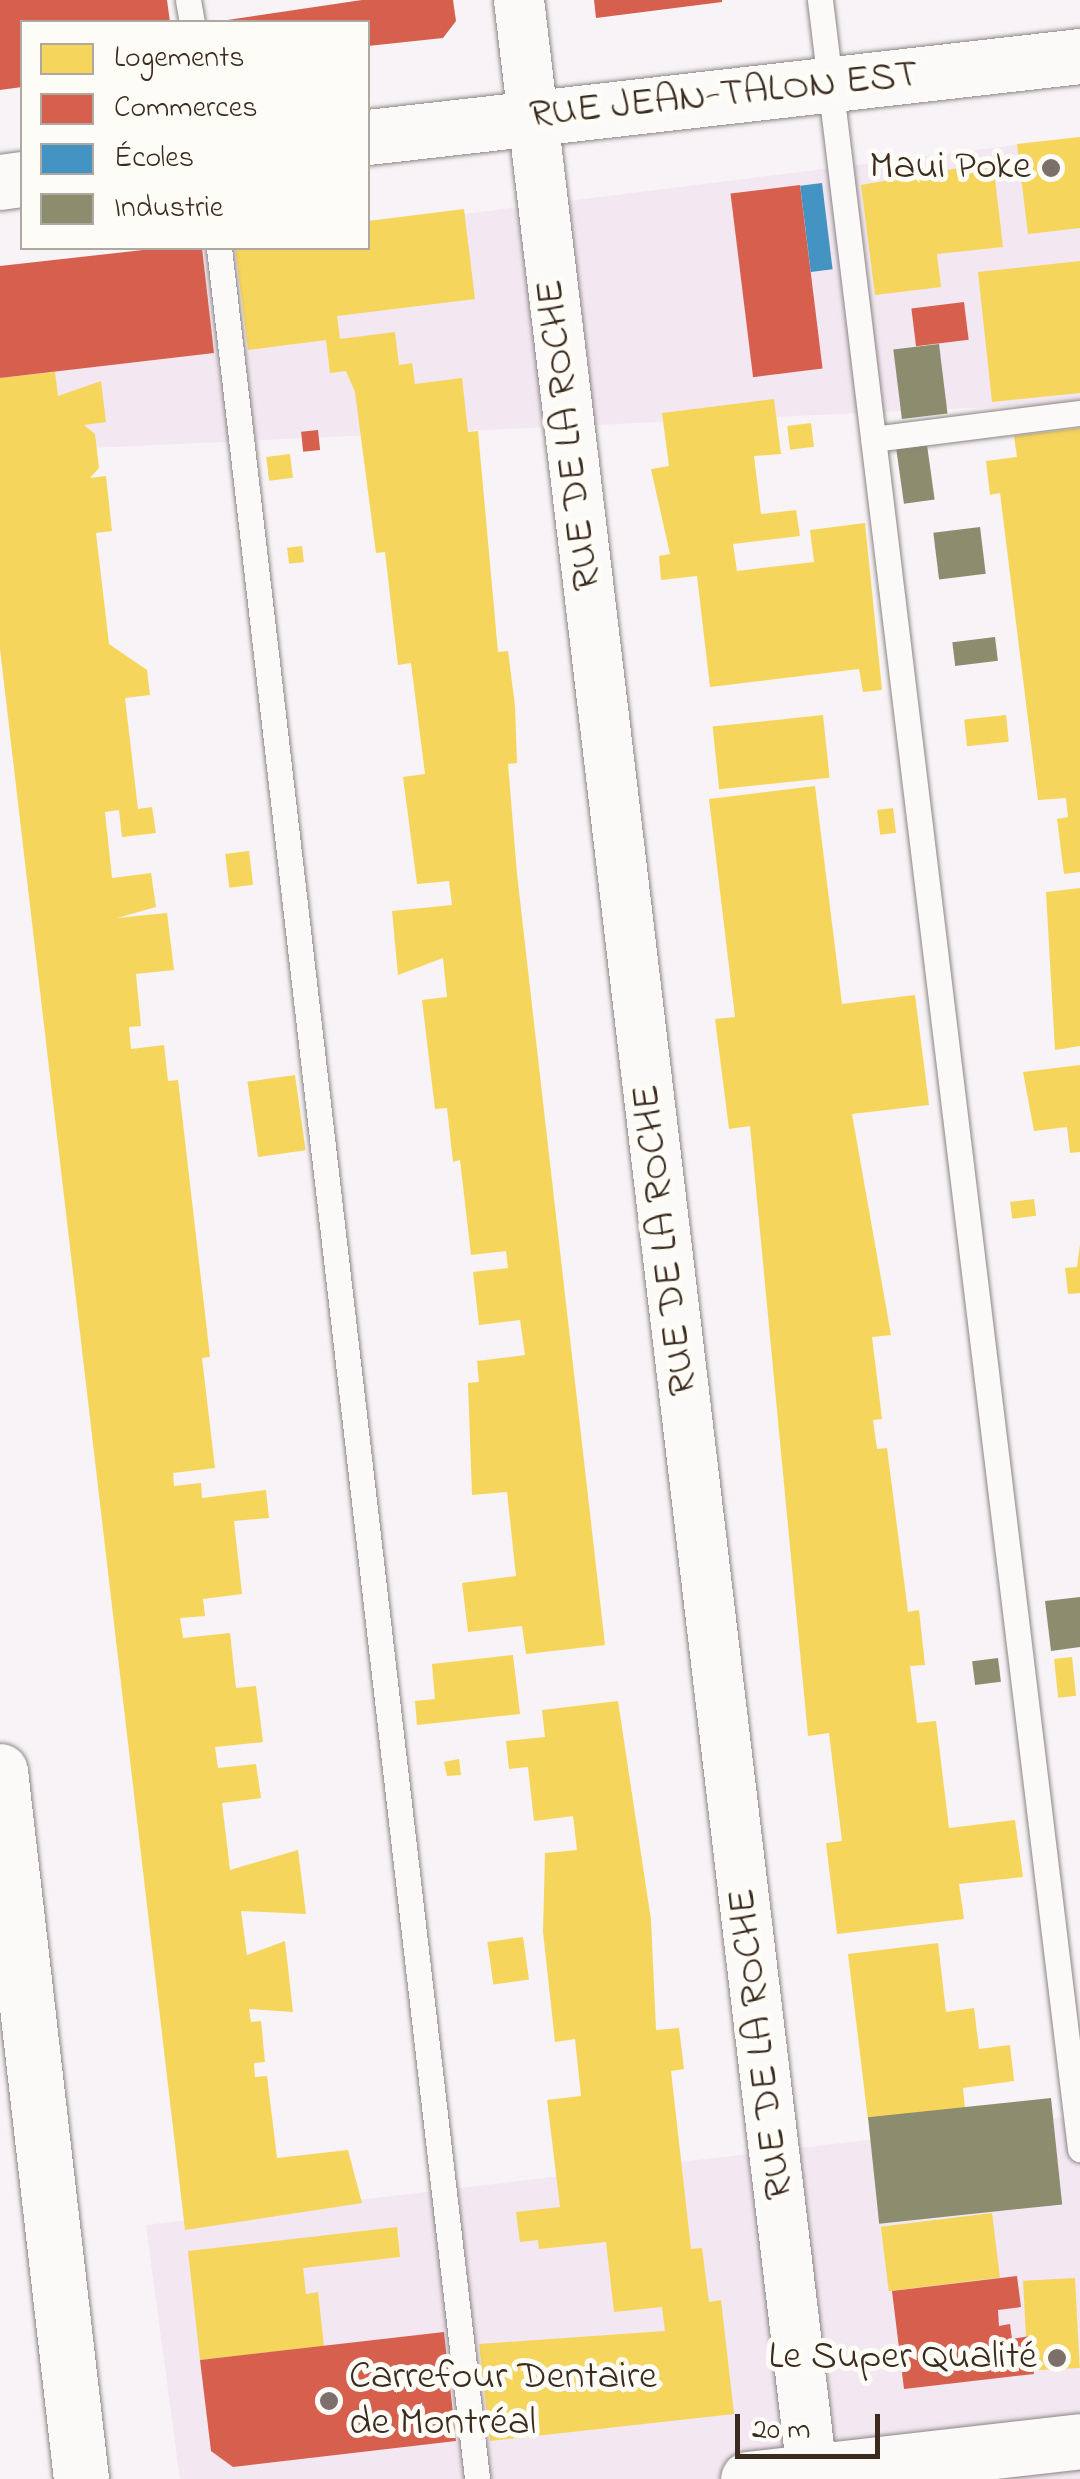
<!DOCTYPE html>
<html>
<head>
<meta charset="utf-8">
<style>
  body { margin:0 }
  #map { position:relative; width:1080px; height:2479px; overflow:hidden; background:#f8f3f6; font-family:"Indie Flower",sans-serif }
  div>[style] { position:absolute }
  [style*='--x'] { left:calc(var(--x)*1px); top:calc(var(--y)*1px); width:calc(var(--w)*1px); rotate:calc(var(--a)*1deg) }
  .built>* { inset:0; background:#f3e7f1 }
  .homes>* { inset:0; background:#f6d55c; transform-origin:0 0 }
  .shops>* { inset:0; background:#d6604d; transform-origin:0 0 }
  .schools>* { inset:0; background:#4393c3; transform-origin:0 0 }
  .industry>* { inset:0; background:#8c8c6e; transform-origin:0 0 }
  .roads { filter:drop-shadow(0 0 2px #8b8684) drop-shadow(0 0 2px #8b8684) }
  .service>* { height:25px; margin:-12.5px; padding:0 12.5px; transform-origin:12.5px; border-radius:12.5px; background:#fbfaf9 }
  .minor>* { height:50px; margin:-25px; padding:0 25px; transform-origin:25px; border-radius:25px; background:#fbfaf9 }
  .tertiary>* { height:55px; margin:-27.5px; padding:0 27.5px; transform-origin:27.5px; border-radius:27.5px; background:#fbfaf9 }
  .secondary>* { height:55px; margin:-27.5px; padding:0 27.5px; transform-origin:27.5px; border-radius:27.5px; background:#fbfaf9 }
  .dots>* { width:28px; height:28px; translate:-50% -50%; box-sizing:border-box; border:5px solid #fdfcf7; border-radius:50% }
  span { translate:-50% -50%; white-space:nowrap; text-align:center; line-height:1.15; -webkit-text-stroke:10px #fdfcf7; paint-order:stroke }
  .street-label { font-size:40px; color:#3b2a1e }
  .poi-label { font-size:40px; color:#3b2a1e }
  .right { translate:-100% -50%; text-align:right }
  .left { translate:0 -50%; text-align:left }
  .legend { position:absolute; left:20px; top:20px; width:350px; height:230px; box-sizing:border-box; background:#fdfcf7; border:2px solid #afa8a0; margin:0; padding:12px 18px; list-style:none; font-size:30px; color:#3b2a1e }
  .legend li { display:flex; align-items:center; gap:20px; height:50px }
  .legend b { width:50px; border:2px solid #afa8a0 }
  .scale { position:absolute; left:735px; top:2414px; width:145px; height:45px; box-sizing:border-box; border:5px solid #3b2a1e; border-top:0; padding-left:12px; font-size:30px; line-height:35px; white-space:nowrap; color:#3b2a1e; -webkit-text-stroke:8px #fdfcf7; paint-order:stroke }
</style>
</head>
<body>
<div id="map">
  <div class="built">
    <i style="clip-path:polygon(1080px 137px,1080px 403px,0 452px,0 273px,200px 248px,368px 248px,368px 226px)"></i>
    <i style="clip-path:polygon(1080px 2115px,1080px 2479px,180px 2479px,146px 2225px)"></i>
  </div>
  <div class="homes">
    <i style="clip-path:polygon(1080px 137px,1080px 228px,1028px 234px,1017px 144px)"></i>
    <i style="clip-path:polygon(993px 162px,1003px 247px,937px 254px,941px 287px,875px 295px,861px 185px)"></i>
    <i style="clip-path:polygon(464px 209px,475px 299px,337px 316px,340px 339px,395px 332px,399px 365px,412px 363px,415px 384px,462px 378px,468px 432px,478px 431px,498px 652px,508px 651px,515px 706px,517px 763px,508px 764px,517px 874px,605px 1645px,526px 1654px,522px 1626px,468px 1632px,462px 1583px,516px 1576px,507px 1492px,472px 1495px,468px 1383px,479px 1382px,477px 1361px,525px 1355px,520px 1320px,479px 1325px,473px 1272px,508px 1268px,506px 1251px,471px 1255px,460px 1160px,453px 1162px,447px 1108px,435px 1109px,422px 1000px,447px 997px,443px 958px,398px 975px,392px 911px,452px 905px,449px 881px,417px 884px,403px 777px,425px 774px,411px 663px,398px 665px,385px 552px,376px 553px,355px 392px,346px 371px,330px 373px,326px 340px,248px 350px,235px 248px,368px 248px,368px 221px)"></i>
    <i style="clip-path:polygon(1080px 261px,1080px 393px,992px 402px,978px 272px)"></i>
    <i style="clip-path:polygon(55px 372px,58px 396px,101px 381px,106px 422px,84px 425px,95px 434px,99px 468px,90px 478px,106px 476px,112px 531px,96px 533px,109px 644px,147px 670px,150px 695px,125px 698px,138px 809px,152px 807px,156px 833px,122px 837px,119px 810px,105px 812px,112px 878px,151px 873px,156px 907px,117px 918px,167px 913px,174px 970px,136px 974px,141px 1026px,129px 1027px,131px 1049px,164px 1045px,168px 1081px,178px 1080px,210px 1357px,202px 1358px,215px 1468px,173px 1473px,174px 1486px,201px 1483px,202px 1498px,266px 1490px,269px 1518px,234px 1521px,242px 1594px,203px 1599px,205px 1616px,180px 1618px,183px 1638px,230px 1633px,236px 1688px,256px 1686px,263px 1742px,215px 1747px,218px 1768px,256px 1764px,261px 1798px,222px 1803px,230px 1870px,298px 1850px,306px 1914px,241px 1911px,247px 1955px,285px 1941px,293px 2012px,249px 2009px,251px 2022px,261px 2021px,265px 2062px,254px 2063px,255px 2077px,267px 2076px,277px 2158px,348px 2150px,362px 2203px,185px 2230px,0 649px,0 378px)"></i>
    <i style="clip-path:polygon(774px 399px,781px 454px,754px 456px,761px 514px,796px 510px,800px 536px,733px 544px,737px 571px,814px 562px,810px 530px,865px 523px,882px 690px,863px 692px,859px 669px,710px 687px,697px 576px,661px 580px,659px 556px,670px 554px,651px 469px,669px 466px,662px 413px)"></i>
    <i style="left:811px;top:423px;width:24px;height:24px;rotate:83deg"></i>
    <i style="clip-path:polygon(1080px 428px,1080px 872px,1064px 874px,1057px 819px,1068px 817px,1066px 798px,1038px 800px,1000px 493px,990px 495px,986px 461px,1017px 457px,1014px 436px)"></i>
    <i style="left:290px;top:454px;width:24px;height:24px;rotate:83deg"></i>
    <i style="left:302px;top:546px;width:16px;height:15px;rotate:83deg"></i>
    <i style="left:823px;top:715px;width:63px;height:111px;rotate:84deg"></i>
    <i style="left:1006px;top:715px;width:27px;height:42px;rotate:84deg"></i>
    <i style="clip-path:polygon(815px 786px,842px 1004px,915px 995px,929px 1105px,852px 1114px,891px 1335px,872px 1337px,882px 1419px,873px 1420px,877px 1449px,887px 1448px,908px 1612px,919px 1610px,925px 1665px,910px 1666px,917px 1723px,936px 1721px,949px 1828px,1015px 1820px,1023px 1877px,959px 1884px,964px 1919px,837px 1934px,826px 1843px,842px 1841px,829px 1733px,808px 1736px,750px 1126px,729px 1129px,715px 1019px,735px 1017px,709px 799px)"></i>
    <i style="left:893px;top:808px;width:25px;height:16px;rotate:83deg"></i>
    <i style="left:249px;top:851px;width:34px;height:24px;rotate:83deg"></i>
    <i style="clip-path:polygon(1080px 888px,1080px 1046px,1055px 1050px,1046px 892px)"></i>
    <i style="clip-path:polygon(1080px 1065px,1080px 1152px,1070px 1153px,1067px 1127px,1034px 1131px,1023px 1072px)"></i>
    <i style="left:295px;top:1075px;width:76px;height:48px;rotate:82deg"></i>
    <i style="left:1034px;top:1199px;width:17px;height:24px;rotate:83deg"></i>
    <i style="clip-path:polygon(1080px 1244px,1080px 1293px,1068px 1294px,1065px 1268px,1077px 1267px)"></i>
    <i style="clip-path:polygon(513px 1655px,520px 1714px,417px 1725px,415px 1701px,435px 1699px,432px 1664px)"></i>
    <i style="left:1072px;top:1657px;width:39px;height:18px;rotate:84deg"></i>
    <i style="clip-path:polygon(618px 1701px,651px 1920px,656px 2030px,679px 2028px,684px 2069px,671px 2071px,691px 2249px,702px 2248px,709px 2302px,721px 2300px,734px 2414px,490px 2441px,479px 2344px,665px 2331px,662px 2307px,614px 2312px,606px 2242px,539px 2249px,538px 2240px,520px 2242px,516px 2212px,560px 2207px,547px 2100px,581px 2096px,575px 2039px,555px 2042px,543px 1932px,545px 1853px,577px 1850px,573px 1816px,534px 1821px,528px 1767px,509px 1769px,506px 1741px,545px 1737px,542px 1710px)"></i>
    <i style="clip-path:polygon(459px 1759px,461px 1775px,447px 1776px,444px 1762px)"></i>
    <i style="left:523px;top:1937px;width:43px;height:36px;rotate:82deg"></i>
    <i style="clip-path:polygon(938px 1943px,946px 2012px,974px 2008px,979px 2049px,1010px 2045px,1014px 2081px,963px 2088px,965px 2108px,868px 2120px,848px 1954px)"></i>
    <i style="left:992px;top:2213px;width:65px;height:112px;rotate:83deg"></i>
    <i style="clip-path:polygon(397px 2227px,400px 2257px,303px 2268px,306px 2294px,318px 2292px,324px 2346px,200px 2360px,188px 2251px)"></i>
    <i style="left:1075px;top:2278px;width:90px;height:52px;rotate:87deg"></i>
  </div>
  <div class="shops">
    <i style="clip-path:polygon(0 0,167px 0,170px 22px,22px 22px,22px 87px,0 90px)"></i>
    <i style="clip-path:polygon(362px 0,453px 0,456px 21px,443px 38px,368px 46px,368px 22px,214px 22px)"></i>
    <i style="clip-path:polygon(594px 0,722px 0,722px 2px,596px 18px)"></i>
    <i style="left:800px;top:185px;width:185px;height:70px;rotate:83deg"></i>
    <i style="clip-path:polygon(161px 248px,202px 248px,214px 353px,0 378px,0 266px)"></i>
    <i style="left:964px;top:302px;width:38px;height:53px;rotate:83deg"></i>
    <i style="left:318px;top:430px;width:20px;height:17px;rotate:84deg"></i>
    <i style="clip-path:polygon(1017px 2276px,1021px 2307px,998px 2310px,999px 2326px,1010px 2324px,1012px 2339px,1030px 2336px,1034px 2374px,904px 2389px,892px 2291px)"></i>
    <i style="clip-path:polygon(444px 2332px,456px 2441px,233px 2467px,211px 2451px,200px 2360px)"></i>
  </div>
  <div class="schools">
    <i style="left:822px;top:183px;width:87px;height:22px;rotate:83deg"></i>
  </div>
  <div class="industry">
    <i style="left:939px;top:344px;width:70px;height:46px;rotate:83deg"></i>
    <i style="left:927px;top:445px;width:55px;height:31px;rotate:82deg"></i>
    <i style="left:980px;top:527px;width:47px;height:47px;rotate:83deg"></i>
    <i style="left:995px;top:637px;width:24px;height:43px;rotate:83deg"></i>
    <i style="clip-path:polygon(1080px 1597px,1080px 1647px,1051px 1651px,1045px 1601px)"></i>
    <i style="left:998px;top:1658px;width:24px;height:26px;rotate:83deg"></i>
    <i style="left:1051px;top:2098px;width:107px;height:184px;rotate:84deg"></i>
  </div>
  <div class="roads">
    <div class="service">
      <i style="--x:188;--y:0;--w:22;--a:80"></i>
      <i style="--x:820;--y:0;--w:2165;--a:83.1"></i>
      <i style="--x:219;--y:248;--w:2246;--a:83.4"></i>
      <i style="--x:873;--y:439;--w:209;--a:-7.2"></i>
    </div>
    <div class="minor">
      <i style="--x:519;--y:0;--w:2496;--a:83.24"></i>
    </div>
    <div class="tertiary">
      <i style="--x:748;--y:2479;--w:334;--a:-6.5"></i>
    </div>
    <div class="secondary">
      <i style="--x:368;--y:137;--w:717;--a:-6.49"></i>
      <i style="--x:0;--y:182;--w:22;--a:-8"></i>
      <i style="--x:0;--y:1771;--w:713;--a:83.47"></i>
    </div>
  </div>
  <div class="dots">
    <i style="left:1051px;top:168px;background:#7d706a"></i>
    <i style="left:1057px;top:2358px;background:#7d706a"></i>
    <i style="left:329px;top:2401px;background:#7d706a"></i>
  </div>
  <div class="street-label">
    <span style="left:724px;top:96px;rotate:-6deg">RUE JEAN-TALON EST</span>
    <span style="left:570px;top:435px;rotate:-97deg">RUE DE LA ROCHE</span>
    <span style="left:666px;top:1240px;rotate:-97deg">RUE DE LA ROCHE</span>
    <span style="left:762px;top:2044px;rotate:-97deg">RUE DE LA ROCHE</span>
  </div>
  <div class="poi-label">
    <span class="right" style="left:1031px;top:168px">Maui Poke</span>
    <span class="right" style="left:1037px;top:2358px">Le Super Qualité</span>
    <span class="left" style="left:349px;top:2401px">Carrefour Dentaire<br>de Montréal</span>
  </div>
  <ul class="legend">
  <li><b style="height:28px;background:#f6d55c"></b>Logements</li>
  <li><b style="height:28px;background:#d6604d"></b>Commerces</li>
  <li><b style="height:28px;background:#4393c3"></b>Écoles</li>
  <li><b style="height:28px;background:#8c8c6e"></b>Industrie</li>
  </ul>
  <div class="scale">20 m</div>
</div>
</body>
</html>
